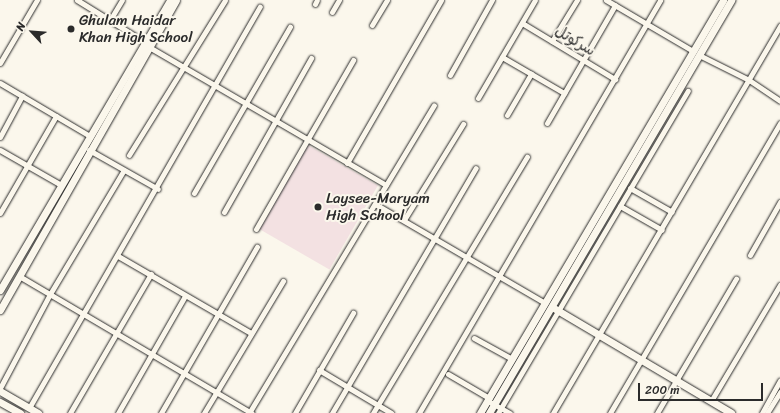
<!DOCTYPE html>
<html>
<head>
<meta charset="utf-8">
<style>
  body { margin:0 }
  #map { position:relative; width:780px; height:413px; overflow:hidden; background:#fbf7ec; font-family:Sriracha,"Playpen Sans Arabic",sans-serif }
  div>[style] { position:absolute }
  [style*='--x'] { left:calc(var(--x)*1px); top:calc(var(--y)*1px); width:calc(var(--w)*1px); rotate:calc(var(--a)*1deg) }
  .built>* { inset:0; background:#f3e1e2; transform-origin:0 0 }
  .roads { filter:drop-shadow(0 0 1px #2b2b2b) drop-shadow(0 0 1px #2b2b2b) }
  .street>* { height:5px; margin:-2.5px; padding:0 2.5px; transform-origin:2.5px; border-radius:2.5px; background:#fbf7ec }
  .secondary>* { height:7px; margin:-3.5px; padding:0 3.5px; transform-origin:3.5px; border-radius:3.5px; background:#fbf7ec }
  .dots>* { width:11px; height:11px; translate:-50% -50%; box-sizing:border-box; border:2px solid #fbf7ec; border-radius:50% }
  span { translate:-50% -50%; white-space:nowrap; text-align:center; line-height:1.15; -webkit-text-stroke:4px #fbf7ec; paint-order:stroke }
  .poi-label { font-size:15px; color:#2b2b2b }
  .left { translate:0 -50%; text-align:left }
  .street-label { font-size:15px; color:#2b2b2b }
  .north { position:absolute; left:12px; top:12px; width:40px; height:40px; -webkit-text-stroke:3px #fbf7ec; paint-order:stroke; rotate:296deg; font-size:11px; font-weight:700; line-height:16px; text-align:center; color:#2b2b2b }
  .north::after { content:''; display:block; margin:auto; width:14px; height:18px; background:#2b2b2b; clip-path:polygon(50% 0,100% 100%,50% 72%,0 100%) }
  .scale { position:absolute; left:638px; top:383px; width:125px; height:18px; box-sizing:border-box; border:2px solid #2b2b2b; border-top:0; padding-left:5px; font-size:12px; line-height:14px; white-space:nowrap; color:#2b2b2b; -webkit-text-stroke:3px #fbf7ec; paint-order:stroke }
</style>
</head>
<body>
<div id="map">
  <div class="built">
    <i style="left:306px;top:144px;width:83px;height:97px;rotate:30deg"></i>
  </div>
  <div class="roads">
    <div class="street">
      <i style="--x:77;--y:0;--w:80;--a:31.7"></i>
      <i style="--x:606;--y:0;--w:101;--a:30.4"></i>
      <i style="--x:315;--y:4;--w:4;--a:-63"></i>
      <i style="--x:332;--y:12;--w:14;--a:-60"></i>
      <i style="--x:110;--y:20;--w:23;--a:-59"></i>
      <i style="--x:522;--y:23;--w:109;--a:31.1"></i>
      <i style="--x:372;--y:25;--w:29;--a:-59"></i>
      <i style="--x:552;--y:41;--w:48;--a:-58.6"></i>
      <i style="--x:149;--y:47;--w:274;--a:30.2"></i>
      <i style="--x:699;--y:55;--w:56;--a:26.6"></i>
      <i style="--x:749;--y:80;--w:37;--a:34"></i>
      <i style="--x:502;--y:57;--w:72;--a:30.1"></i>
      <i style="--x:0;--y:63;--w:73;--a:-59.6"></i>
      <i style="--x:450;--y:75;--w:86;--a:-60.8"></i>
      <i style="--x:0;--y:83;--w:104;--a:30.5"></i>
      <i style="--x:478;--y:98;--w:113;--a:-59.8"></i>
      <i style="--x:507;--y:115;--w:48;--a:-59.7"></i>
      <i style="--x:547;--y:123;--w:136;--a:-60"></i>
      <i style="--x:0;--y:137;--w:47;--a:-61.8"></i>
      <i style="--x:0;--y:150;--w:70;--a:29.8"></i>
      <i style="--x:89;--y:150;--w:79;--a:29.5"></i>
      <i style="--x:129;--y:155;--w:182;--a:-58.2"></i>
      <i style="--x:347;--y:163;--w:188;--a:-60"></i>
      <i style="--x:630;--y:188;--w:48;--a:29.7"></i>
      <i style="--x:194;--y:193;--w:192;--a:-60"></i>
      <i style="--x:375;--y:204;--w:197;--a:30.2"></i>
      <i style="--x:620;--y:206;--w:48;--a:29.7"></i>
      <i style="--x:224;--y:212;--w:177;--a:-60.5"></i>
      <i style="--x:0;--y:213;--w:112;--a:-60"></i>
      <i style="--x:404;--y:220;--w:113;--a:-58.4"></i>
      <i style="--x:256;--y:229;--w:195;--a:-60.1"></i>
      <i style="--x:750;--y:255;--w:61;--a:-60.5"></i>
      <i style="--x:118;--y:256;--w:154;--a:30.1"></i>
      <i style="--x:19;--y:276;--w:270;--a:30.5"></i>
      <i style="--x:474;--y:338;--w:43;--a:28.9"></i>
      <i style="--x:319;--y:370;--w:84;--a:30.8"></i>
      <i style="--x:448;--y:374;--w:48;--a:30.3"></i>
      <i style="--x:0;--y:388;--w:106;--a:-62"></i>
      <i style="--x:50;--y:294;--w:144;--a:-59.2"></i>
      <i style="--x:488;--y:401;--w:25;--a:29"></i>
      <i style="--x:711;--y:401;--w:135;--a:-59.3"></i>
      <i style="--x:29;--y:408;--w:463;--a:-60.1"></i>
      <i style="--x:70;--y:413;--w:161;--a:-59.8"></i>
      <i style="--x:118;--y:413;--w:135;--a:-60.2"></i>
      <i style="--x:161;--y:413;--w:192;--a:-60"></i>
      <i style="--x:204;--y:413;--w:154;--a:-59.1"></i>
      <i style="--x:249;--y:413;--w:359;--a:-59"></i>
      <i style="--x:295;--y:413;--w:116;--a:-59.9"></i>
      <i style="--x:332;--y:413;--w:284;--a:-59.6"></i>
      <i style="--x:373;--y:413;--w:299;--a:-59"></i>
      <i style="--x:419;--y:413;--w:478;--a:-59.7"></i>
      <i style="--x:498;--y:413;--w:374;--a:-59.5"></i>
      <i style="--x:553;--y:413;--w:449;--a:-59.6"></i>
      <i style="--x:610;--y:413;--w:336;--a:-59.6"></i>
      <i style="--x:657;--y:413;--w:156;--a:-59.5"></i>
      <i style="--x:762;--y:413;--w:37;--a:-61"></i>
      <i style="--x:767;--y:413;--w:25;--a:-58"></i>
    </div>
    <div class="secondary">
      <i style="--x:0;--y:290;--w:336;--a:-59.6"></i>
      <i style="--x:552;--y:307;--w:208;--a:30.6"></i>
      <i style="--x:0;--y:310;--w:356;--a:-60.4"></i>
      <i style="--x:0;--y:391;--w:44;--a:30.1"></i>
      <i style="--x:0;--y:402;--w:23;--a:29"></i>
      <i style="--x:480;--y:413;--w:479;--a:-59.5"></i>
      <i style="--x:489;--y:413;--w:479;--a:-59.6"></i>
    </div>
  </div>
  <div class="dots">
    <i style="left:71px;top:29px;background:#2b2b2b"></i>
    <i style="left:318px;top:207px;background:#2b2b2b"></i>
  </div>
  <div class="poi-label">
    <span class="left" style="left:79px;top:29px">Ghulam Haidar<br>Khan High School</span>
    <span class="left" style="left:326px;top:207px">Laysee-Maryam<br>High School</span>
  </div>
  <div class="street-label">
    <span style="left:575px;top:41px;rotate:31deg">سرکوتل</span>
  </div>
  <div class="north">N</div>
  <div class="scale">200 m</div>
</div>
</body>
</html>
